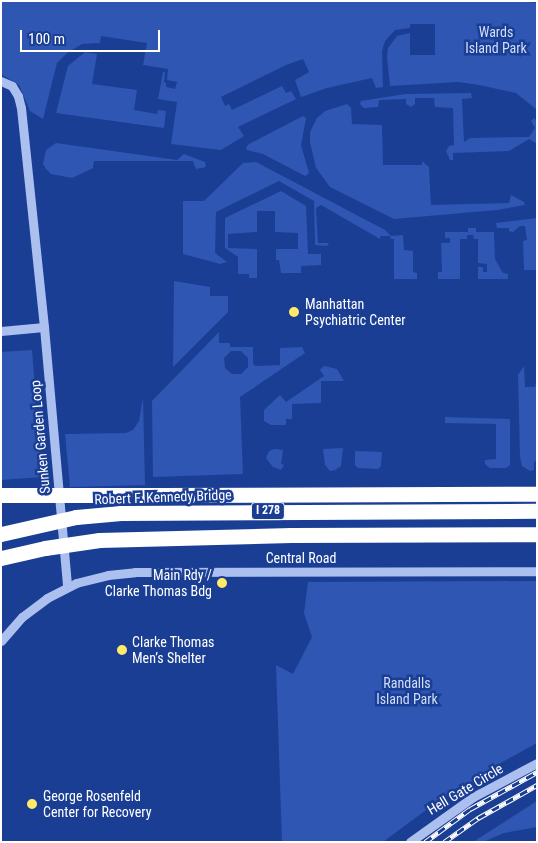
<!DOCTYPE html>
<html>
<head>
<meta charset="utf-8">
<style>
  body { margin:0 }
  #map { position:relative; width:538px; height:843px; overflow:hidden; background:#1a3e94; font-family:"Roboto Condensed",sans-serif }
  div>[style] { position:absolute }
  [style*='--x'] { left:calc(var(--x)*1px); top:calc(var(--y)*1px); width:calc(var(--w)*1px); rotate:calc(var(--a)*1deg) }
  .green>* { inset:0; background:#2e56b2 }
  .minor>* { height:9px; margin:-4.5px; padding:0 4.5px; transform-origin:4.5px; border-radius:4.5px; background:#acc0f0 }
  .highway>* { height:15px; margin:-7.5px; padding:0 7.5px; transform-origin:7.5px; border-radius:7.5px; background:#fff }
  .rail>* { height:4.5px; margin-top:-2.25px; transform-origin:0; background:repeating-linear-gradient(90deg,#1a3e94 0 8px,#fff 0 16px); box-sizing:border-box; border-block:1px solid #fff }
  .highway-bridge>* { height:15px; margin:-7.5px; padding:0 7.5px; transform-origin:7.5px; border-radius:7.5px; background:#fff }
  .dots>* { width:14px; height:14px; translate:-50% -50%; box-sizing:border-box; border:2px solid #1a3e94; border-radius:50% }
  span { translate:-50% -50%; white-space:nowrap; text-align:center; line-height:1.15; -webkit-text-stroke:5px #1a3e94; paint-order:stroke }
  .shield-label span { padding:1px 4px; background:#1a3e94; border:1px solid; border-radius:4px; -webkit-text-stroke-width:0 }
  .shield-label { font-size:12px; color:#fff; font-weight:700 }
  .park-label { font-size:14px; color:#d2dffb }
  .poi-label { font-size:14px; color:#fff }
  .left { translate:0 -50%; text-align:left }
  .right { translate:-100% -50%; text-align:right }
  .street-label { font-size:14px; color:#fff }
  .frame { position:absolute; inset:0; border:2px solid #fff; pointer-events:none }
  .scale { position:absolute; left:20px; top:30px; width:140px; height:22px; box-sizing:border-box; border:2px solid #fff; border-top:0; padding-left:6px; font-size:15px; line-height:18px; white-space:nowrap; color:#fff; -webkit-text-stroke:4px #1a3e94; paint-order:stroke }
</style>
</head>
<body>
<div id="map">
  <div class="green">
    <i style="clip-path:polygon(1px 1px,523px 1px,537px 3px,537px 110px,516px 93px,479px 85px,458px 82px,390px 86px,387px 57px,388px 48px,397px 36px,410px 33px,410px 55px,435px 55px,435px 24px,410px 24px,410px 28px,395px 30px,385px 41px,382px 51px,383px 87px,376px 88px,372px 78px,327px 88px,301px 97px,295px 80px,309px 72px,303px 59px,286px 65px,221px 97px,225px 106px,229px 104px,232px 110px,282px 86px,286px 93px,291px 91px,296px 99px,238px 127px,244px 136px,221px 150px,171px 144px,177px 102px,158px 99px,163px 72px,165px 72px,164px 82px,166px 83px,166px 87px,175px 89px,177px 82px,167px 80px,168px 69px,143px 65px,147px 43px,101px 36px,100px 43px,82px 44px,67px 53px,57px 63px,43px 119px,30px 111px,19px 85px,1px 74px)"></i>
    <i style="clip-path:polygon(85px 52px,97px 54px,92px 84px,137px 90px,134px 110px,157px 114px,158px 110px,166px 111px,164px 128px,56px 113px,68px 66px)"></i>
    <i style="clip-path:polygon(471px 93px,472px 98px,462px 99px,464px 142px,470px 138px,529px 137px,535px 128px,531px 121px,534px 118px,537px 122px,537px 144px,529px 139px,509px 151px,453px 153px,453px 160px,450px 160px,446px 151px,449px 146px,454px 145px,453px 108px,435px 107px,434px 98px,415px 98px,415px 104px,411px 107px,406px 104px,406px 99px,379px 100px,378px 107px,364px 108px,360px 104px,361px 101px,405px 94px)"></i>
    <i style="clip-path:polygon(347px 104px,351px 108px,352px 124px,382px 125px,383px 165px,422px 165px,422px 161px,429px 167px,431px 205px,509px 203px,511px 195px,524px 202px,525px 205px,497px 210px,394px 219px,330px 187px,316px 168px,310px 142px,310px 132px,317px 118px,325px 111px)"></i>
    <i style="clip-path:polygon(303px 116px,306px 118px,301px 145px,309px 173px,307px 175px,305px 176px,263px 154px,247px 150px,246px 147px,249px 144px)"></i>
    <i style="clip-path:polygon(56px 143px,177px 160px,184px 154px,205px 162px,206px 167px,196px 169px,193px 161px,94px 161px,93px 168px,72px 178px,51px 174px,46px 169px,43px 164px,46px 150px)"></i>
    <i style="clip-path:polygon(256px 162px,385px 230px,391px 236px,403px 235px,404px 250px,413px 251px,413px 272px,417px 273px,417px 279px,394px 279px,394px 239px,391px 239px,390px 236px,380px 236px,380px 239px,321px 205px,316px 208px,318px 243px,329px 243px,327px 246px,315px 245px,314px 201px,279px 181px,216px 212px,215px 253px,227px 262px,220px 264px,183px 254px,183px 201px,204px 201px,243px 163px)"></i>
    <i style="clip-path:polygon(281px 191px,306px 206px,308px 254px,321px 254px,321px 265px,301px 266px,301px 273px,281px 273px,279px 260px,276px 260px,276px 249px,298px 249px,298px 233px,275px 232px,275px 211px,257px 211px,257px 232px,228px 234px,228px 248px,257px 249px,257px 278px,249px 278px,249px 274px,238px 274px,238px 257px,225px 248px,225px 218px)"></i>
    <i style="clip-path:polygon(537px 218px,537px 270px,524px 270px,523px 241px,527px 240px,525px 226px,520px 226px,513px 232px,509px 231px,509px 228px,497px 228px,496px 223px)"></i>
    <i style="clip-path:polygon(468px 228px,476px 228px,476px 232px,494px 232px,495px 259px,503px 273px,508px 274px,508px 279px,478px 279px,478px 267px,483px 267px,483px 272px,487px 272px,487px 264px,478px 263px,478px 239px,474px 239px,473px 235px,467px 235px,467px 239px,460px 239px,460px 279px,438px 279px,438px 272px,442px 272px,441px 243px,450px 243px,450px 238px,445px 238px,445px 232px,468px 232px)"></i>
    <i style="clip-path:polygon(174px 281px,210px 287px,210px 296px,228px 296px,228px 312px,173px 367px)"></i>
    <i style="clip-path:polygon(evenodd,219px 332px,219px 343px,230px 343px,230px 347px,253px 347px,253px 364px,256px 366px,280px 365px,280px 348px,302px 347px,305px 353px,240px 397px,243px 474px,153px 477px,152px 401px,219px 332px,231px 351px,241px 351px,248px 358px,248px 367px,241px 374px,232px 374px,225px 368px,224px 358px,231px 351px)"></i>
    <i style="clip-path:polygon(32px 350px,42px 477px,1px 480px,1px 352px)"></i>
    <i style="clip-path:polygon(324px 366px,337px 369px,344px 381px,321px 381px,321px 403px,292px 404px,292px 419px,286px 419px,286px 425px,271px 425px,264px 421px,264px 410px,280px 395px,286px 402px,324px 376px,320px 370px)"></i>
    <i style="clip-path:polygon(524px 366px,525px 387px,535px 387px,537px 378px,537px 461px,534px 462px,534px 470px,530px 471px,522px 466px,520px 456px,518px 375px)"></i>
    <i style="clip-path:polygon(143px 397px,145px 485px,70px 487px,65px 434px,126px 433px,133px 430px,139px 421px)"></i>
    <i style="clip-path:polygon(445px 417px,510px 419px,510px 465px,506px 468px,490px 468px,485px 464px,485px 460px,496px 459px,496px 424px,445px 423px)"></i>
    <i style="clip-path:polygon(343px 448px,341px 466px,335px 470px,330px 471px,325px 465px,323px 449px)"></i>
    <i style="clip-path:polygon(274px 449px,283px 450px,281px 464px,284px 465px,281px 470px,273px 467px,266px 458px,269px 451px)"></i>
    <i style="clip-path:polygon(355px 451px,382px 452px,381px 466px,378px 469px,358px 468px,355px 465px)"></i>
    <i style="clip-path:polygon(537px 581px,537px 743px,486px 771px,489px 773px,463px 789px,457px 788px,453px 790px,383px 842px,282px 842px,276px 665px,293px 674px,312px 637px,304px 613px,308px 582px)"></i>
    <i style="clip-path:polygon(537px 801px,537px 827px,504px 833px,483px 842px,473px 842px)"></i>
  </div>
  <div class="minor">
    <i style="--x:1;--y:81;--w:12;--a:24"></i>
    <i style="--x:12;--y:86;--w:12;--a:59"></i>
    <i style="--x:18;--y:96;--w:12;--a:76"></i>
    <i style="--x:21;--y:108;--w:220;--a:84"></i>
    <i style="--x:44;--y:327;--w:261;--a:84.9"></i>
    <i style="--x:1;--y:331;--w:43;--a:-5.3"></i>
    <i style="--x:1;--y:641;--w:32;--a:-49"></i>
    <i style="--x:22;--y:617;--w:31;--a:-37"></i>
    <i style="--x:47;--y:598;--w:33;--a:-27"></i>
    <i style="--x:76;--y:583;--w:33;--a:-14"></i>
    <i style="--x:108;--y:575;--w:27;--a:-6"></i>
    <i style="--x:135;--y:572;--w:402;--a:-0.1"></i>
    <i style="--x:410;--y:842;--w:77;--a:-35.5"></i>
    <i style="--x:473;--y:797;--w:72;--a:-28"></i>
  </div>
  <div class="highway">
    <i style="--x:160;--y:495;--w:377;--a:-0.2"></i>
    <i style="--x:291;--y:535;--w:246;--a:-0.2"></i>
  </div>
  <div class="rail">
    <i style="--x:425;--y:842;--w:56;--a:-36.3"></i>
    <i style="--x:470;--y:809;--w:77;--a:-28.9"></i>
    <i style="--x:444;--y:842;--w:42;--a:-35.2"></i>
    <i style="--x:478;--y:818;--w:68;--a:-29.2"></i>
  </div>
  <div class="highway-bridge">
    <i style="--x:1;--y:495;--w:159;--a:0"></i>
    <i style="--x:1;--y:534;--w:77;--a:-12.8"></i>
    <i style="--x:76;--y:517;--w:45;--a:-5.1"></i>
    <i style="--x:121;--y:513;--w:416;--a:-0.3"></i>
    <i style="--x:1;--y:558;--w:45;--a:-12.8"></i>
    <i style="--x:45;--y:548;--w:55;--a:-8.4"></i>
    <i style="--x:99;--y:540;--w:192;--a:-1.5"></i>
  </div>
  <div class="dots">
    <i style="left:294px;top:312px;background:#ffea6a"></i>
    <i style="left:222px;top:583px;background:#ffea6a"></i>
    <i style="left:122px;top:650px;background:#ffea6a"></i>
    <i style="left:32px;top:804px;background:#ffea6a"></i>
  </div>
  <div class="shield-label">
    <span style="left:268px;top:511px">I 278</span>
  </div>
  <div class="park-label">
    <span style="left:496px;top:40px">Wards<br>Island Park</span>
    <span style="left:407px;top:691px">Randalls<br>Island Park</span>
  </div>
  <div class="poi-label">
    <span class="left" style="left:305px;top:312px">Manhattan<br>Psychiatric Center</span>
    <span class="right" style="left:212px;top:583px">Main Rdy /<br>Clarke Thomas Bdg</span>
    <span class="left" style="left:132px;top:650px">Clarke Thomas<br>Men’s Shelter</span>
    <span class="left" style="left:43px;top:804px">George Rosenfeld<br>Center for Recovery</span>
  </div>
  <div class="street-label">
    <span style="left:40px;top:437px;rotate:-95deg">Sunken Garden Loop</span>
    <span style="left:163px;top:497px;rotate:-2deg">Robert F. Kennedy Bridge</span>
    <span style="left:301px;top:558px">Central Road</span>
    <span style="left:465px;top:789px;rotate:-31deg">Hell Gate Circle</span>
  </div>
  <div class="frame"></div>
  <div class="scale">100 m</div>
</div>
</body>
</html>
